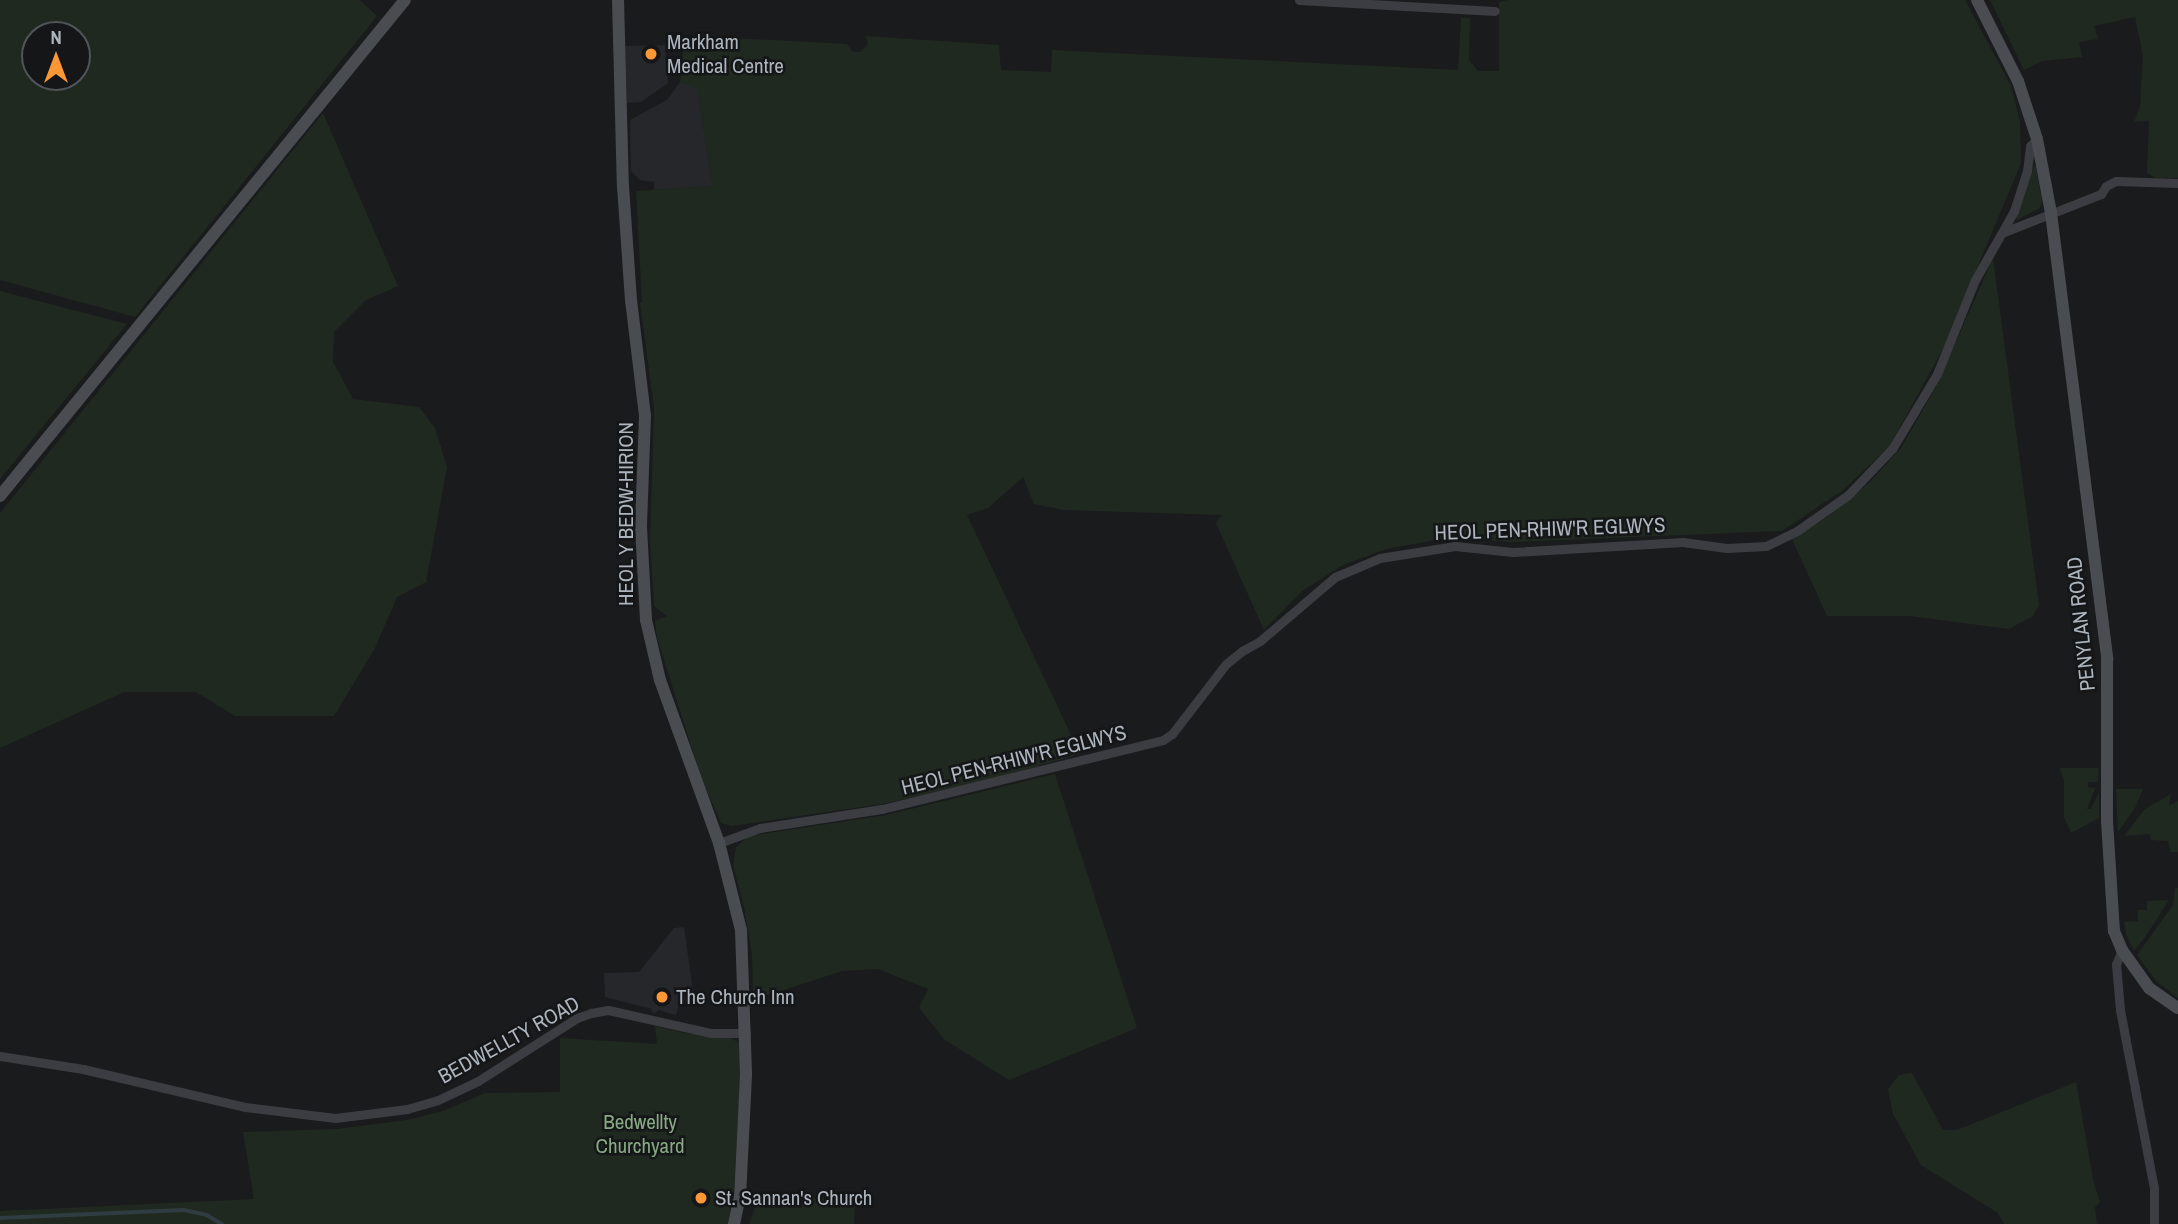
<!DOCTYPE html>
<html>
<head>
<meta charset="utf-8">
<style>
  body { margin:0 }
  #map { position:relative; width:2178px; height:1224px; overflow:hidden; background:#1a1b1d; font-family:"Archivo Narrow",sans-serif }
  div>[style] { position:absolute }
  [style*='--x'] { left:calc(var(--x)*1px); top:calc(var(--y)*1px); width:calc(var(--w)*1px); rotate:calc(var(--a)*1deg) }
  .built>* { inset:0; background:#26272a }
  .green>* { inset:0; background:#202920 }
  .stream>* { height:3.5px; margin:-1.75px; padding:0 1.75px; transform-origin:1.75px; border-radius:1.75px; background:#2f3d42 }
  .street>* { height:9px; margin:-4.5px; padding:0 4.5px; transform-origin:4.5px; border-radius:4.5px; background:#3b3d42 }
  .secondary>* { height:12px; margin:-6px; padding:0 6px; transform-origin:6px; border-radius:6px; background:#494d52 }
  .dots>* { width:19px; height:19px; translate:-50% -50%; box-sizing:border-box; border:4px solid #151618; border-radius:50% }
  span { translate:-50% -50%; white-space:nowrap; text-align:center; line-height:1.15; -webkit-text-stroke:5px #151618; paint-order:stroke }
  .poi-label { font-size:21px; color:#acb4bd }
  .left { translate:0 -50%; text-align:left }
  .street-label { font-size:21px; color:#acb4bd }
  .park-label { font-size:21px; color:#87a883 }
  .north { position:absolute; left:21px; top:21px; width:70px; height:70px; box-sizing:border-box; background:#151618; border:2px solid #51555a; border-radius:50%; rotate:0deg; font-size:19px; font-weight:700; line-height:28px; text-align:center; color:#acb4bd }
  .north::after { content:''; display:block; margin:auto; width:24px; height:32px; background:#fb9835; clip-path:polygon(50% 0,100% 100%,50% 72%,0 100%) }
</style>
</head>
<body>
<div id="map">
  <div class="built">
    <i style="clip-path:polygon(665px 45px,668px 83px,641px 102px,627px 103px,625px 46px)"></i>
    <i style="clip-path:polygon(680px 82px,697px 88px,713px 186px,654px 190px,654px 182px,640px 180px,631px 171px,630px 120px,667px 100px)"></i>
    <i style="clip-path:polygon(684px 927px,693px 991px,690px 1004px,680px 1001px,676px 1015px,658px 1010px,656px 1013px,651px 1012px,652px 1009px,605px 997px,604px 973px,639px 972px,674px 928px)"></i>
  </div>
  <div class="green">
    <i style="clip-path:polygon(evenodd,0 0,360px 0,377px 16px,135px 317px,0 280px,0 0,77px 35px,77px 77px,35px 77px,35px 35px,77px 35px)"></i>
    <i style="clip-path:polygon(1508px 0,1965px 0,2011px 86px,2020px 121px,2021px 163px,1944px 347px,1889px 447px,1843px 490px,1782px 531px,1513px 542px,1446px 538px,1386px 549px,1343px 565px,1302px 591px,1264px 630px,1216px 523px,1222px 515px,1064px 510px,1034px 504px,1023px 477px,988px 508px,967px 515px,1080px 754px,981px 782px,882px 804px,732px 826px,721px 823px,701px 777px,657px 638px,655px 621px,667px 616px,654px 606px,650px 539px,654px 408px,640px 303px,642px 302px,636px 191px,713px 186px,697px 89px,680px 82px,684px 43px,692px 36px,847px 44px,853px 52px,860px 52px,868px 44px,866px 36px,999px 45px,1001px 70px,1051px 72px,1052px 50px,1458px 70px,1461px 18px,1470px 18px,1469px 60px,1478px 71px,1499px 71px,1499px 2px)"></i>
    <i style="clip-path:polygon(1990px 0,2178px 0,2178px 178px,2155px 178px,2147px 173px,2149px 121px,2134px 122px,2140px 107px,2143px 56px,2135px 17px,2094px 26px,2098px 39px,2079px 42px,2082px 57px,2042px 61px,2024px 70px)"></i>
    <i style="clip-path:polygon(323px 113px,398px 286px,366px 300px,334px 332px,333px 362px,353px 399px,419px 407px,435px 428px,447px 467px,426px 582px,397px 597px,375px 648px,334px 716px,235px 716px,196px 692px,124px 692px,0 748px,0 513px)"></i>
    <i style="clip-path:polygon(2035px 163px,2042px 201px,2040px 208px,2016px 220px)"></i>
    <i style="clip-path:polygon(1993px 258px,2039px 605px,2033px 616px,2009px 629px,1910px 616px,1827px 616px,1792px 539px,1821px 521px,1870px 482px,1901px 448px,1936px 387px)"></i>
    <i style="clip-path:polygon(0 291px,127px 324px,0 479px)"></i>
    <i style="clip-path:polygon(2060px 768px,2099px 768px,2098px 782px,2088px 782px,2088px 787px,2099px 789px,2095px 789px,2087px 809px,2091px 809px,2099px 792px,2099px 818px,2071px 833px,2064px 817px,2064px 780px)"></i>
    <i style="clip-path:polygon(1055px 774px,1137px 1028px,1009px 1080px,945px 1040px,919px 1008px,928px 989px,878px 969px,842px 971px,753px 1000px,752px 954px,744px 907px,733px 865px,736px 847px,749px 836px,886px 815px)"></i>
    <i style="clip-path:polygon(2116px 789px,2143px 789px,2135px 808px,2118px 832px)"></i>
    <i style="clip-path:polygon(2171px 794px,2169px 806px,2178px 801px,2178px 852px,2171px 852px,2168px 841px,2151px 840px,2150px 834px,2124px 836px,2145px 809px)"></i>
    <i style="clip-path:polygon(2175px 888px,2178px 888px,2178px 998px,2156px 981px,2137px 955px,2173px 905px)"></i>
    <i style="clip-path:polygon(2169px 900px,2145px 937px,2134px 951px,2126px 934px,2124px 922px,2138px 921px,2138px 910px,2147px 910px,2147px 901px)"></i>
    <i style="clip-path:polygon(655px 1026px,684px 1033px,731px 1038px,739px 1043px,742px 1049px,734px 1188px,728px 1224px,0 1224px,0 1211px,254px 1199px,243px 1132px,337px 1129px,407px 1120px,443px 1111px,485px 1093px,560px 1092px,560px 1038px,657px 1044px)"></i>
    <i style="clip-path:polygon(1912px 1073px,1943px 1130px,1957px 1130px,2076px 1082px,2094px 1184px,2100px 1202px,2095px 1207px,2097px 1224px,2004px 1224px,1998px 1213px,1921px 1165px,1893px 1114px,1888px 1089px,1899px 1075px)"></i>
    <i style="clip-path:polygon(855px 1196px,854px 1224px,749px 1224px,757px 1202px)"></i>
  </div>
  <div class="stream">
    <i style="--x:0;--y:1218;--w:184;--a:-2.5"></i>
    <i style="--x:184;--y:1210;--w:24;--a:12"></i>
    <i style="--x:207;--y:1215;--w:17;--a:31"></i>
  </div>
  <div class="street">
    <i style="--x:1299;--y:0;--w:196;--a:3.2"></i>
    <i style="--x:2004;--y:232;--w:104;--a:-21.4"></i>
    <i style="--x:2101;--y:194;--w:9;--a:-58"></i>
    <i style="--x:2106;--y:186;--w:11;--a:-27"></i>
    <i style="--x:2116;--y:181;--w:62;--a:1.8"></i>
    <i style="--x:719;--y:843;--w:44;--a:-20.1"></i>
    <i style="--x:760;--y:828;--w:123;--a:-8.9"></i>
    <i style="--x:882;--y:809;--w:289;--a:-13.8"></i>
    <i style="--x:1163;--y:740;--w:11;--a:-34"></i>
    <i style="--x:1172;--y:734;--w:88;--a:-52.4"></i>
    <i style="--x:1226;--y:664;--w:21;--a:-39"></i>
    <i style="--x:1242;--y:651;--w:21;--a:-29"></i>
    <i style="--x:1260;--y:641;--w:99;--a:-40.5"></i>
    <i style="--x:1335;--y:577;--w:49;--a:-22.9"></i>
    <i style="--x:1380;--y:558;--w:76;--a:-9.1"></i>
    <i style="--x:1455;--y:546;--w:58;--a:5.9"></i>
    <i style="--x:1513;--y:552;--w:170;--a:-3.4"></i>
    <i style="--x:1683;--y:542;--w:44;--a:7.8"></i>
    <i style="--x:1727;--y:548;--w:39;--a:-3"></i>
    <i style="--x:1766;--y:546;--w:34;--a:-26"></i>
    <i style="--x:1797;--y:531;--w:62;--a:-35.2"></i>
    <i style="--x:1848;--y:495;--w:64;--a:-46.3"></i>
    <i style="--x:1892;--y:449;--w:87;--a:-59"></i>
    <i style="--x:1937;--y:374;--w:101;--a:-68"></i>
    <i style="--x:1975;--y:280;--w:79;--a:-60.5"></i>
    <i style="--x:2014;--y:211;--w:42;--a:-72"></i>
    <i style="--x:2027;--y:171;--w:25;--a:-83"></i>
    <i style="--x:2030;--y:146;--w:10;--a:-45"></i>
    <i style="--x:2122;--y:950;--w:15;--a:113"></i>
    <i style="--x:2116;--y:964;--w:46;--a:85"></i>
    <i style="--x:2120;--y:1010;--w:181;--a:79.2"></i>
    <i style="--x:2154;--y:1188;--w:36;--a:90"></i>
    <i style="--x:0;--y:1056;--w:84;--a:8.9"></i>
    <i style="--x:83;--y:1069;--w:166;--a:13.2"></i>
    <i style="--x:245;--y:1107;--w:91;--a:7"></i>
    <i style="--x:335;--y:1118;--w:73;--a:-7.1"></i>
    <i style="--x:407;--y:1109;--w:32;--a:-16"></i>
    <i style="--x:438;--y:1100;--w:44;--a:-25.4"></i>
    <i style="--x:478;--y:1081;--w:117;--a:-32.5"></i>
    <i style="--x:577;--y:1018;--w:15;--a:-20"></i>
    <i style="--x:591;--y:1013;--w:17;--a:-10"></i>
    <i style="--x:608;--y:1010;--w:106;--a:12.6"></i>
    <i style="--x:711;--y:1033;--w:35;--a:0"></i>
  </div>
  <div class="secondary">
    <i style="--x:618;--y:0;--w:186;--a:88.5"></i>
    <i style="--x:623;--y:186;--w:114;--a:86"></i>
    <i style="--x:631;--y:300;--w:117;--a:83.1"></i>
    <i style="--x:645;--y:416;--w:111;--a:92.1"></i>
    <i style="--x:641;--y:527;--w:93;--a:86.9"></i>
    <i style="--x:646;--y:620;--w:62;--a:76.9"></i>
    <i style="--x:660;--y:680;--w:173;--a:70.1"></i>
    <i style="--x:719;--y:843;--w:90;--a:75.8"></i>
    <i style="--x:741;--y:930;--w:145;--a:88"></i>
    <i style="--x:746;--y:1075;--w:121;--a:92.8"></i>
    <i style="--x:740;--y:1196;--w:29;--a:102"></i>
    <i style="--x:1977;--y:0;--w:91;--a:63.2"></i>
    <i style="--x:2018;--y:81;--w:61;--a:71.9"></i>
    <i style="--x:2037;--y:139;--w:75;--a:79.3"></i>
    <i style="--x:2051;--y:213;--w:450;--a:82.8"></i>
    <i style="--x:2107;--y:659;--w:162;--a:90"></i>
    <i style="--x:2107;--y:821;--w:110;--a:86.4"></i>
    <i style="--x:2114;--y:931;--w:21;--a:67"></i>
    <i style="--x:2122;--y:950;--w:47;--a:54.6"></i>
    <i style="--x:2149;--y:988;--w:35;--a:35"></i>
    <i style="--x:0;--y:496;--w:640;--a:-50.77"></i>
  </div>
  <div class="dots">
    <i style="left:651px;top:54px;background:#fb9835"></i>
    <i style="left:662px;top:997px;background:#fb9835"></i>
    <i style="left:701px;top:1198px;background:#fb9835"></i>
  </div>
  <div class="poi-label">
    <span class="left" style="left:667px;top:54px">Markham<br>Medical Centre</span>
    <span class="left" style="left:676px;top:997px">The Church Inn</span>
    <span class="left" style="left:715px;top:1198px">St. Sannan's Church</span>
  </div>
  <div class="street-label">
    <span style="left:626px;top:514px;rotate:-90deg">HEOL Y BEDW-HIRION</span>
    <span style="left:1550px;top:529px;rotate:-2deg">HEOL PEN-RHIW'R EGLWYS</span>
    <span style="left:2081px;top:624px;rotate:-96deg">PENYLAN ROAD</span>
    <span style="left:1014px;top:760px;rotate:-14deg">HEOL PEN-RHIW'R EGLWYS</span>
    <span style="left:509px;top:1040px;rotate:-29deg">BEDWELLTY ROAD</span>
  </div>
  <div class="park-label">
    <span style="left:640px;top:1134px">Bedwellty<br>Churchyard</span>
  </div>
  <div class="north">N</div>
</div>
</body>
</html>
